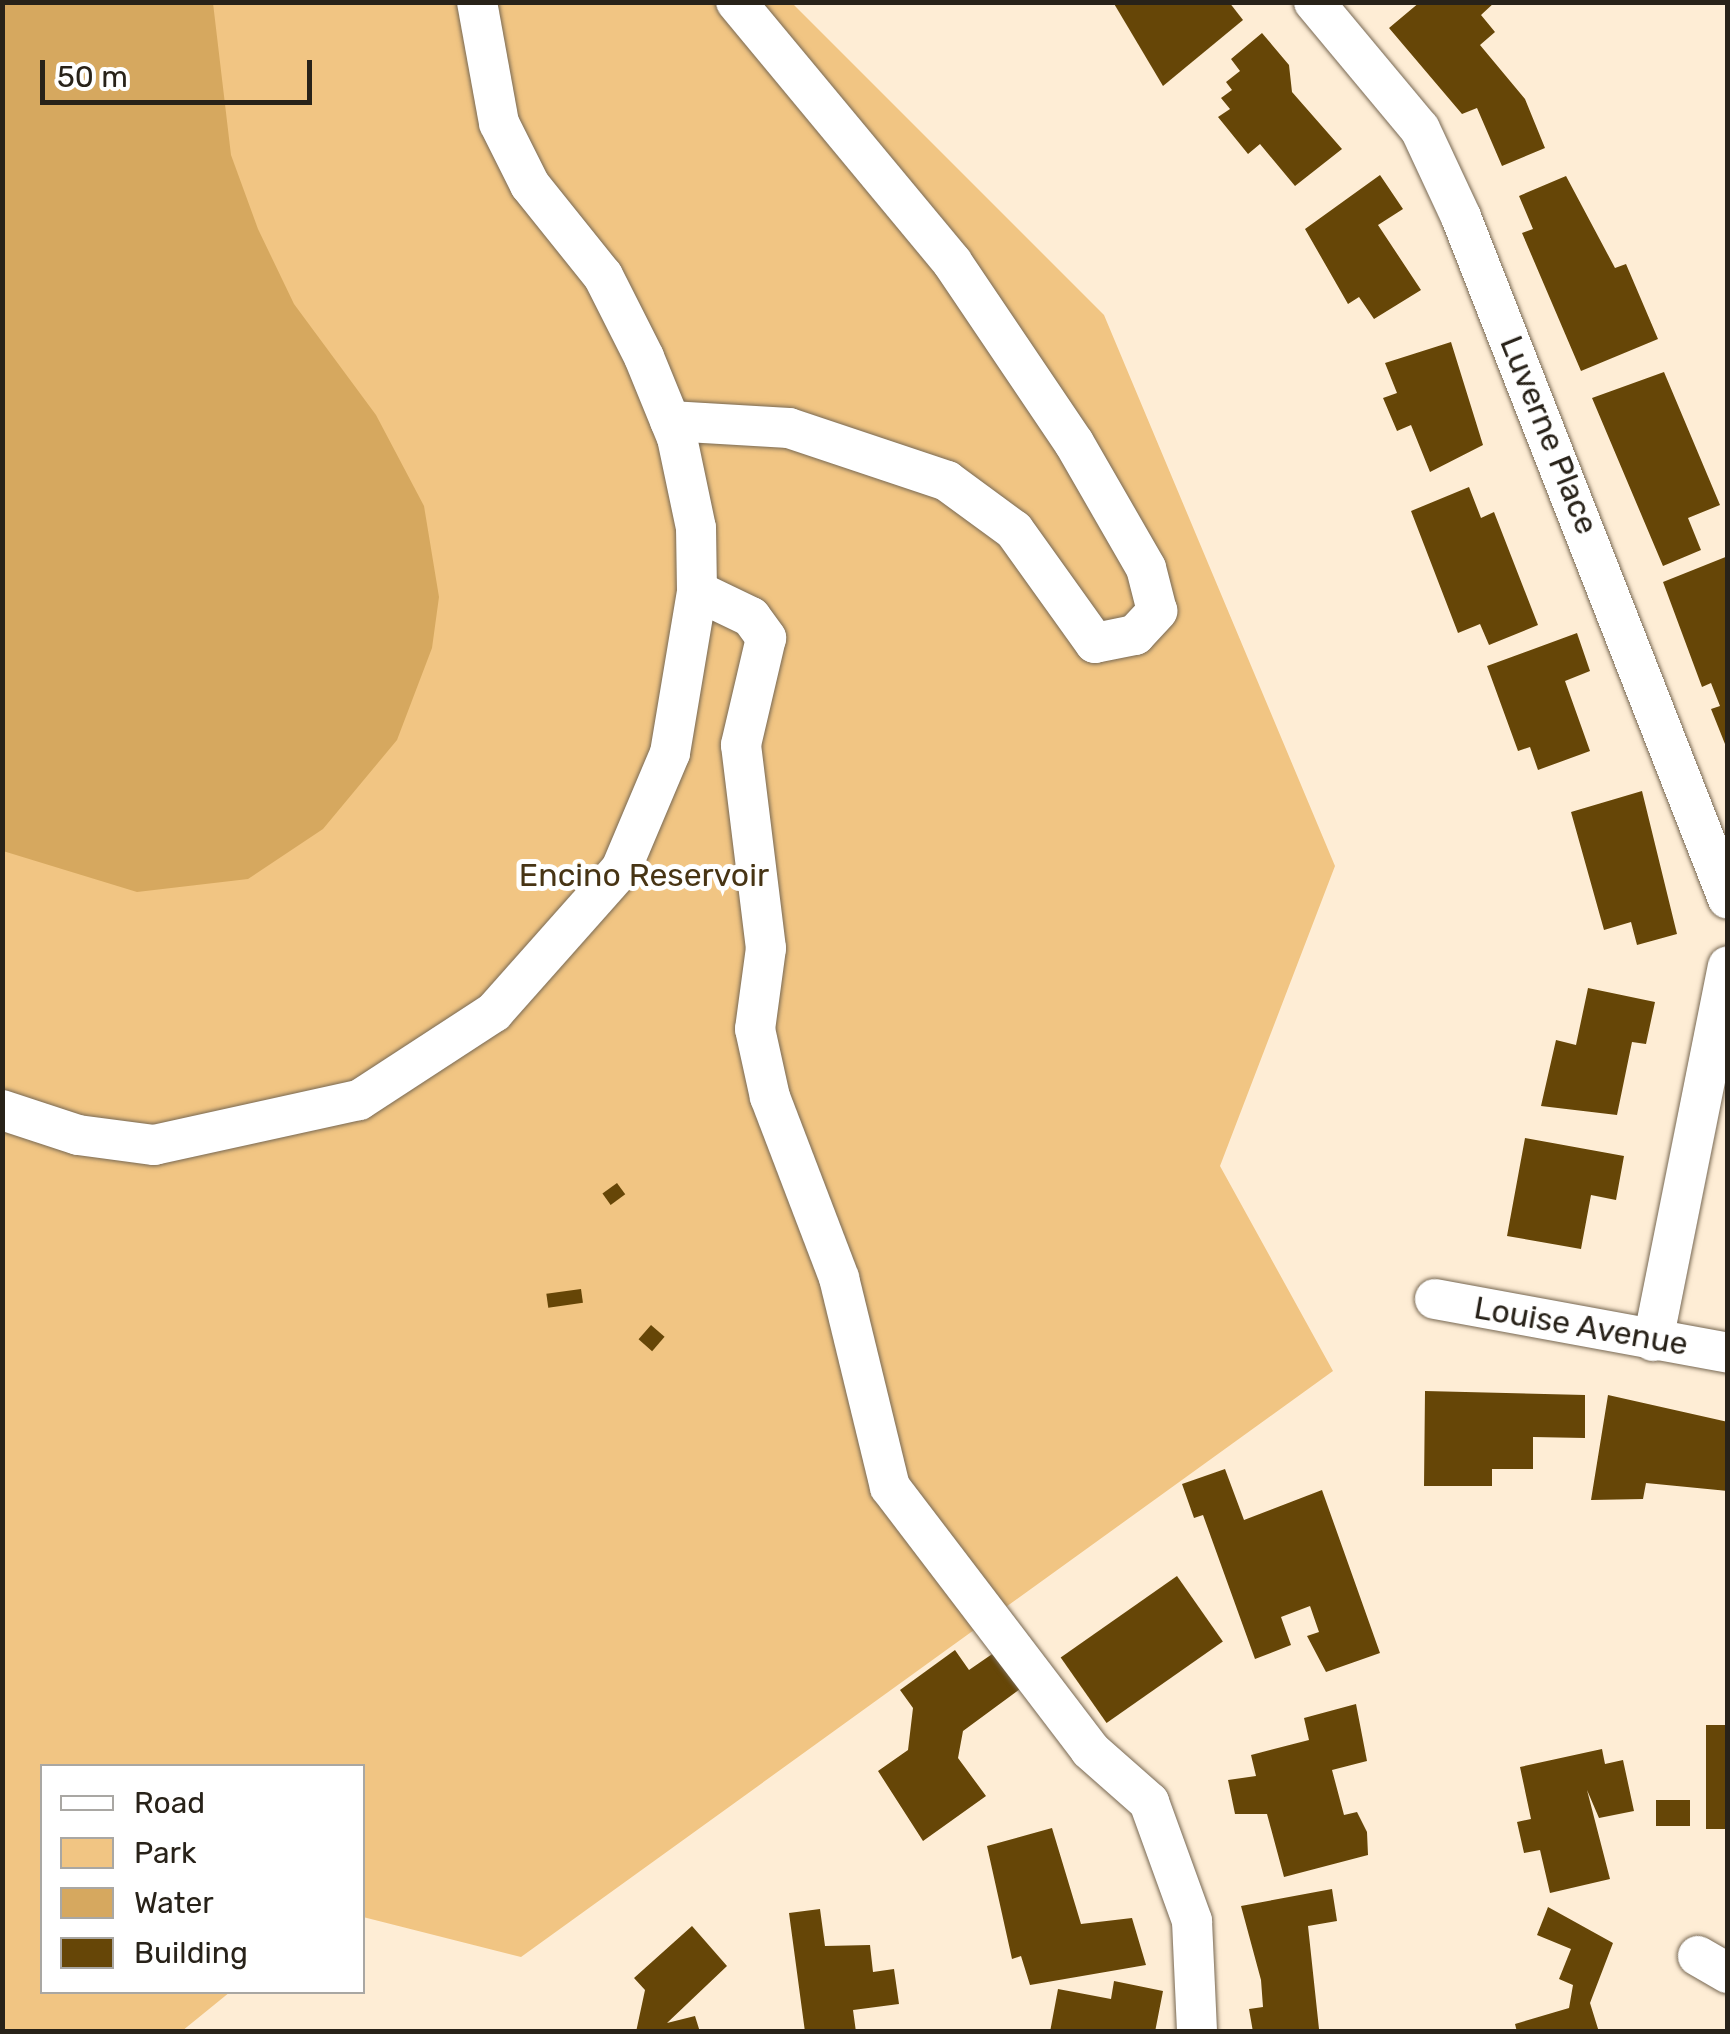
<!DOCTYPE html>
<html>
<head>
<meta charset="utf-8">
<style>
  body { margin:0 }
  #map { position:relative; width:1730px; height:2034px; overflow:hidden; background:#feedd5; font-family:Rubik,sans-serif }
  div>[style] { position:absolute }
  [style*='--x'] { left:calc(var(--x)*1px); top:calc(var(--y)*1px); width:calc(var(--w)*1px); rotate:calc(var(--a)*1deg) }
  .green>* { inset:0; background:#f1c583 }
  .water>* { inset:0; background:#d6a85f }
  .building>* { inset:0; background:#664607; transform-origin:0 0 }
  .roads { filter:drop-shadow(0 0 2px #776853) drop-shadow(0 0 2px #776853) }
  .minor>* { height:40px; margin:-20px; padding:0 20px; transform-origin:20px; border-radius:20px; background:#fff }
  span { translate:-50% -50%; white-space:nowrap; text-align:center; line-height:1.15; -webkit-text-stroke:10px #fff; paint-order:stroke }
  .street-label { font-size:32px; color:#282219 }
  .park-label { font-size:32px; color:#473414 }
  .frame { position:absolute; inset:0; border:5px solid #282219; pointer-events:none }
  .legend { position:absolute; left:40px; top:1764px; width:325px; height:230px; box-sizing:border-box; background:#fff; border:2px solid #a9a7a3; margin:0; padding:12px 18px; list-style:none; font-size:30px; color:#282219 }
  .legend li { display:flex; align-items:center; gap:20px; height:50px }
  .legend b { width:50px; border:2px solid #a9a7a3 }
  .scale { position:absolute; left:40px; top:60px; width:272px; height:45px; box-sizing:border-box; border:5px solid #282219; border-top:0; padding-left:12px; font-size:30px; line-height:35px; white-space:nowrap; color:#282219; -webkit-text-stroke:8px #fff; paint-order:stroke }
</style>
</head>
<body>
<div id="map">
  <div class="green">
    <i style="clip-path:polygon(3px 3px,792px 3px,1104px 315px,1335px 866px,1220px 1166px,1333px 1371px,521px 1957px,363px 1917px,362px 1766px,42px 1766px,42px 1992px,230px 1992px,182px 2031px,3px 2032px)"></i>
  </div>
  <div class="water">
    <i style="clip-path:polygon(2px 3px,213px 3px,231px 155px,258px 229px,294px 304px,376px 415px,424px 506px,439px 597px,432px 648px,397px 740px,323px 829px,248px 879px,137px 892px,3px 851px)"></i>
  </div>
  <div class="building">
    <i style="clip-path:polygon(1113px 2px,1229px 2px,1243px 20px,1163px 86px)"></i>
    <i style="clip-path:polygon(1420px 2px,1495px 2px,1481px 15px,1495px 32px,1480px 45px,1525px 99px,1545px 148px,1502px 166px,1477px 108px,1462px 114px,1389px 28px)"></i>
    <i style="clip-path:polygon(1262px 33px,1289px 65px,1292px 92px,1342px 149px,1295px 186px,1260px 144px,1248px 154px,1218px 117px,1230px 109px,1221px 98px,1232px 90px,1226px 82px,1240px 71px,1231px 59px)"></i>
    <i style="clip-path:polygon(1380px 175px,1403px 209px,1378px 225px,1421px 290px,1374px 319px,1359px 297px,1348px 304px,1305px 229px)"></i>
    <i style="clip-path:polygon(1566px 176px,1615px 268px,1626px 264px,1658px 339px,1581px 371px,1522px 233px,1533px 229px,1519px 196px)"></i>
    <i style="clip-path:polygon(1451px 342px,1483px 445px,1430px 472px,1411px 425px,1397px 431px,1383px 398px,1397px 393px,1385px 363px)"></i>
    <i style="clip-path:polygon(1664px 372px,1720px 505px,1688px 518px,1701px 550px,1663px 566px,1592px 398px)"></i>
    <i style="clip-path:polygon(1469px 487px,1481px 518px,1494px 512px,1538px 625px,1489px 645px,1480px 624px,1458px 633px,1411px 511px)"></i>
    <i style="clip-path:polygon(1728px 556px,1728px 749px,1727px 749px,1711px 709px,1720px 706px,1711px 683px,1702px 687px,1663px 582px)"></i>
    <i style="clip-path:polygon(1577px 633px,1590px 671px,1565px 681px,1590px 751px,1538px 770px,1530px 747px,1518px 751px,1487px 666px)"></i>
    <i style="clip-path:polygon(1642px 791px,1677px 934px,1637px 945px,1631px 922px,1604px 930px,1571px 812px)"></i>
    <i style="clip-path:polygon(1588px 988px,1655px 1002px,1646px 1044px,1632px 1042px,1617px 1115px,1541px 1106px,1556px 1040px,1576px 1045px)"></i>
    <i style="clip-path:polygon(1525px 1138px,1624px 1156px,1616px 1200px,1591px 1195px,1581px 1249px,1507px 1236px)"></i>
    <i style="left:617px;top:1183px;width:14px;height:18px;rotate:54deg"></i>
    <i style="left:581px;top:1289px;width:14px;height:35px;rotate:82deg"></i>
    <i style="left:651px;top:1325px;width:18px;height:19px;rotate:41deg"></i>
    <i style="clip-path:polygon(1425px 1391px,1585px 1395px,1585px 1438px,1533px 1437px,1533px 1469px,1492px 1469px,1492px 1486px,1424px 1486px)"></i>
    <i style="clip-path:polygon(1608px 1395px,1728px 1422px,1728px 1491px,1646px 1483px,1643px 1499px,1591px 1500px)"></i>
    <i style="clip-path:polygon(1225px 1469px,1244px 1520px,1322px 1490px,1380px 1653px,1326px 1672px,1307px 1636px,1319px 1632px,1310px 1606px,1281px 1617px,1291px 1645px,1255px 1659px,1203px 1515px,1194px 1518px,1182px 1484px)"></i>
    <i style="left:1177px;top:1576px;width:80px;height:142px;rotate:55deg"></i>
    <i style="clip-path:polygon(955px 1650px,969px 1670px,998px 1650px,1024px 1686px,963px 1731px,958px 1758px,986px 1796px,923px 1841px,878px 1771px,908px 1750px,913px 1708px,900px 1690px)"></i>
    <i style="clip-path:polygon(1356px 1704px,1367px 1761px,1332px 1770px,1344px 1815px,1357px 1812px,1367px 1832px,1368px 1855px,1284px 1877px,1267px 1814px,1235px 1814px,1228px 1780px,1256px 1776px,1251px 1755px,1309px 1740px,1304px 1718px)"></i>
    <i style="left:1728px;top:1725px;width:104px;height:22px;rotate:90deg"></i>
    <i style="clip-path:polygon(1602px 1749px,1605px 1764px,1623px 1760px,1634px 1811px,1599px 1818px,1587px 1790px,1610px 1879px,1550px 1893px,1540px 1850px,1524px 1853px,1517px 1822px,1531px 1819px,1520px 1767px)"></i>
    <i style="left:1656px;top:1800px;width:34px;height:26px"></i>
    <i style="clip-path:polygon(1052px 1828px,1081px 1924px,1132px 1918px,1146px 1965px,1030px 1985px,1021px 1956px,1012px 1959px,987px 1846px)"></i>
    <i style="clip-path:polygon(1332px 1889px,1337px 1921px,1308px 1926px,1319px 2029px,1253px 2032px,1249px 2009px,1263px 2007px,1261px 1980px,1241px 1906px)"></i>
    <i style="clip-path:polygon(1548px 1907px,1613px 1943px,1590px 2003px,1599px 2032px,1517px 2032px,1515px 2024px,1569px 2008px,1573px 1985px,1559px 1979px,1571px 1949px,1537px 1935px)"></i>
    <i style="clip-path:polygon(820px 1909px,825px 1946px,870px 1945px,873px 1972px,894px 1969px,899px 2004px,853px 2010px,856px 2032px,805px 2032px,789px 1913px)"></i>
    <i style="clip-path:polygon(692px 1926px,727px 1966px,667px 2023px,695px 2016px,700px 2032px,636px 2032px,645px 1990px,634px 1978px)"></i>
    <i style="clip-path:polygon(1114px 1981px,1163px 1991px,1155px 2032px,1050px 2032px,1058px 1989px,1111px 1999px)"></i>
  </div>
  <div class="roads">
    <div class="minor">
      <i style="--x:1314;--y:2;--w:165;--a:50.2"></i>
      <i style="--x:1420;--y:129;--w:97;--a:65"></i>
      <i style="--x:1461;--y:217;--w:732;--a:68.62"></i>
      <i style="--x:670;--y:421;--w:119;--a:3.4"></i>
      <i style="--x:789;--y:428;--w:167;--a:18.5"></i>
      <i style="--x:947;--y:481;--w:83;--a:36.2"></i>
      <i style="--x:1014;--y:530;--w:139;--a:54.4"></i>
      <i style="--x:1095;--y:643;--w:41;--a:-11.3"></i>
      <i style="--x:1135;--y:635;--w:33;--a:-47"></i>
      <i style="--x:1157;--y:611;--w:44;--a:-104.3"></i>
      <i style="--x:1146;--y:568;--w:144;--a:-119.9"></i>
      <i style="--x:1074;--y:443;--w:218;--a:-124"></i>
      <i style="--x:952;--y:262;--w:338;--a:-129.7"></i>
      <i style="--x:697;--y:591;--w:60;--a:25.7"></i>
      <i style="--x:751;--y:617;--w:26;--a:54"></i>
      <i style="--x:766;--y:638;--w:110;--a:103.2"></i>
      <i style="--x:741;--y:745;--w:205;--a:83"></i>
      <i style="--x:766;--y:948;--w:82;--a:97.7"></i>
      <i style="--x:755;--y:1029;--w:70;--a:77.6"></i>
      <i style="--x:770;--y:1097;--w:194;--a:69.1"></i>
      <i style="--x:839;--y:1278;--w:215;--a:76.3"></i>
      <i style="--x:890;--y:1487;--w:330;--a:52.7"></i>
      <i style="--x:1090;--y:1750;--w:79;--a:41.4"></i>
      <i style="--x:1149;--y:1802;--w:127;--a:70.1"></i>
      <i style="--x:1192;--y:1921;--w:111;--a:87.4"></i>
      <i style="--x:2;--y:1110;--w:80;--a:18.2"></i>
      <i style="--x:78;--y:1135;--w:77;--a:7.5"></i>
      <i style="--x:154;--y:1145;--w:210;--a:-12.4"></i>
      <i style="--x:359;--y:1100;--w:161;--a:-33.1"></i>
      <i style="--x:494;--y:1012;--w:191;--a:-48.4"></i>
      <i style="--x:621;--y:869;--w:126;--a:-67.1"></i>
      <i style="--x:670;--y:753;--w:164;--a:-80.5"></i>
      <i style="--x:697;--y:591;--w:63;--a:-90.9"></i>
      <i style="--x:696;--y:528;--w:92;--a:-101.9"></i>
      <i style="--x:677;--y:438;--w:87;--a:-112.2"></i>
      <i style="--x:644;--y:357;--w:91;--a:-116.8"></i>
      <i style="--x:603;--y:276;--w:117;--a:-128.7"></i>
      <i style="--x:530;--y:185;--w:69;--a:-116.6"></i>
      <i style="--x:499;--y:123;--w:123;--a:-100.3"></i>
      <i style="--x:1435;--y:1299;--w:298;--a:10.4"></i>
      <i style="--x:1653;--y:1341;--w:382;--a:-78.7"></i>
      <i style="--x:1698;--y:1956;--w:34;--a:30"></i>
    </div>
  </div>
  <div class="street-label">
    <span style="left:1549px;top:435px;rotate:68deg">Luverne Place</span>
    <span style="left:1581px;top:1326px;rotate:10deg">Louise Avenue</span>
  </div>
  <div class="park-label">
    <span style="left:644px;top:875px">Encino Reservoir</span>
  </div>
  <div class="frame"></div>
  <ul class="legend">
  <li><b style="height:12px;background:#fff"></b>Road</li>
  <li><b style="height:28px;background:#f1c583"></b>Park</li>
  <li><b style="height:28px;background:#d6a85f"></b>Water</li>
  <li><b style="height:28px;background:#664607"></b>Building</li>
  </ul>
  <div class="scale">50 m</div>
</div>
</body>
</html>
